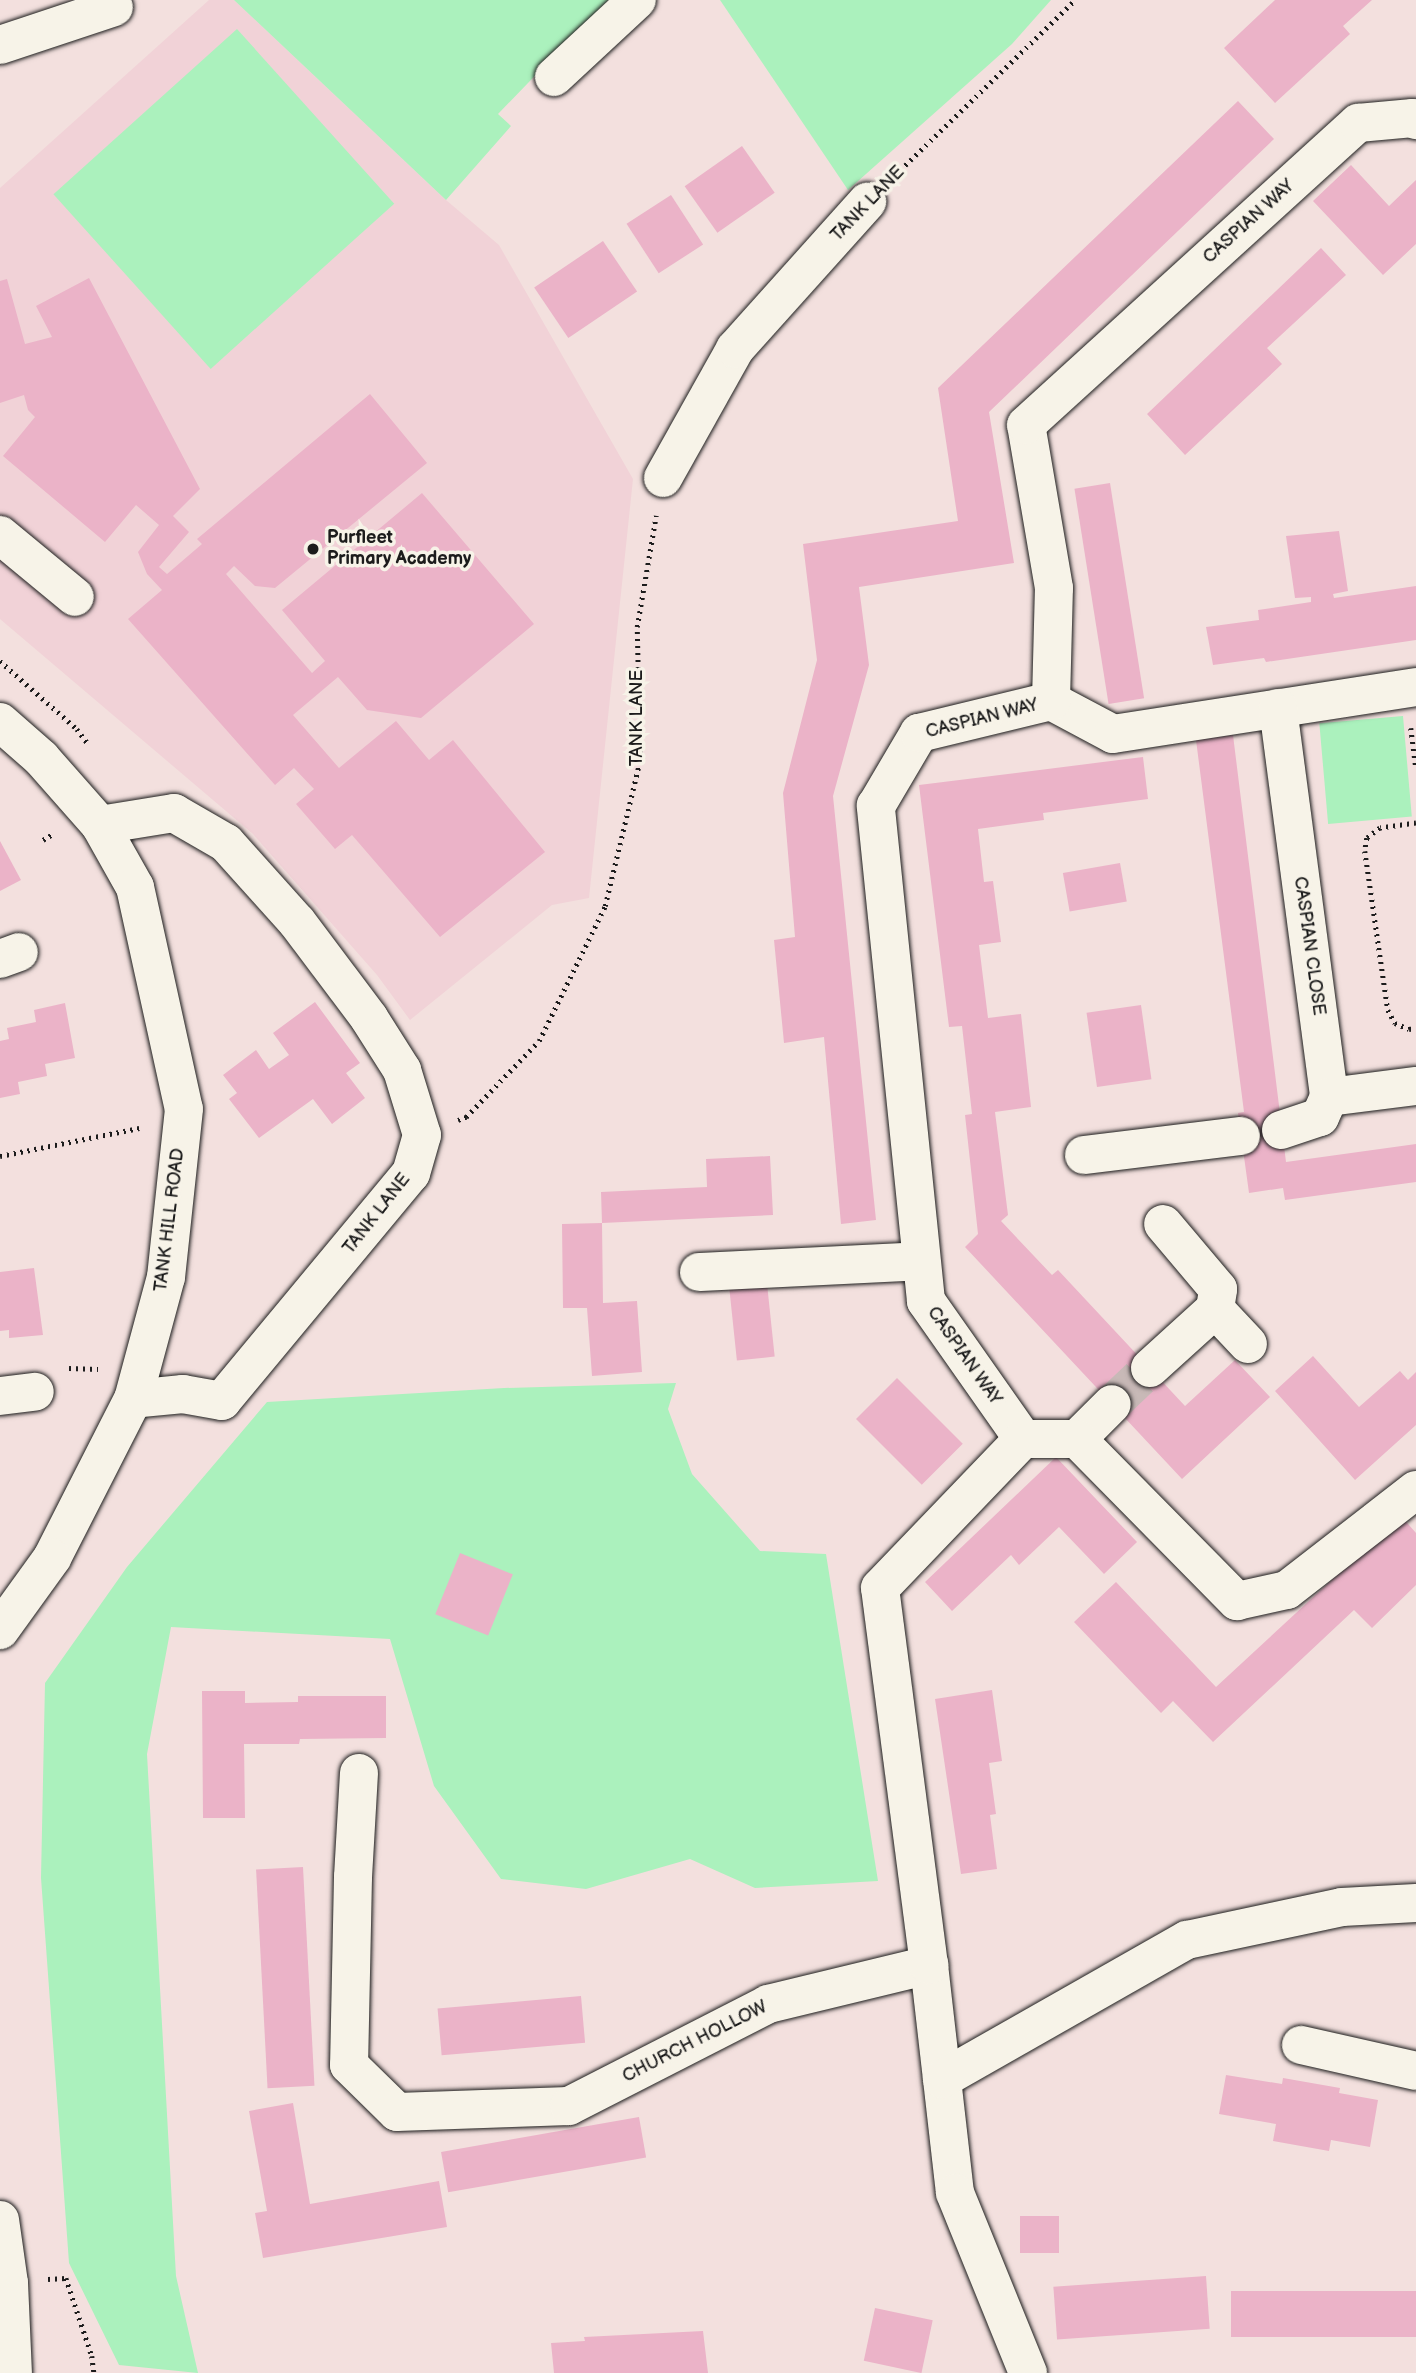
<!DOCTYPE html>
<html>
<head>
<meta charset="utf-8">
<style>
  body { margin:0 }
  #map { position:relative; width:1416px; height:2373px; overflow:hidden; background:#f3e0de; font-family:"Balsamiq Sans",sans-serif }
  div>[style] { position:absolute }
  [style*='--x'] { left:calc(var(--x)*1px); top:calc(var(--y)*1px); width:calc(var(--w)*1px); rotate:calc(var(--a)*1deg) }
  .built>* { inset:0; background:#f1d2d7 }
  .green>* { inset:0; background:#abf1bd; transform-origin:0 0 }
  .building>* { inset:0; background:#ebb3c8; transform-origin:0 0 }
  .minor-tunnel>* { height:38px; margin-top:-19px; transform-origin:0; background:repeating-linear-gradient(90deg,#c8b9b7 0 38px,transparent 0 57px) }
  .path>* { height:4.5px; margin-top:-2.25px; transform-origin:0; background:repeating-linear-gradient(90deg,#1c1c1c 0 2px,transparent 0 7px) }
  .roads { filter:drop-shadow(0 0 2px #1c1c1c) drop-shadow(0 0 2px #1c1c1c) }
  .minor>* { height:38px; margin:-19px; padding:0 19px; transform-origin:19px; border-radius:19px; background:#f7f3e8 }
  .dots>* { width:19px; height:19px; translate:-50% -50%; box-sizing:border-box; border:4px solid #f7f3e8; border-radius:50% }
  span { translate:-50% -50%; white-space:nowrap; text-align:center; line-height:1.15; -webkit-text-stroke:7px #f7f3e8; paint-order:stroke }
  .street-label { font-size:18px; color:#1c1c1c }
  .poi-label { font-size:18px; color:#1c1c1c; font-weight:700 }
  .left { translate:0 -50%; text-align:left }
</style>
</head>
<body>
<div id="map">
  <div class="built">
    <i style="clip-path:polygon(209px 0,234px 0,446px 200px,499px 245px,633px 479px,589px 898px,552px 905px,410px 1020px,377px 975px,253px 834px,0 619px,0 188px)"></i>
  </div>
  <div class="green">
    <i style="clip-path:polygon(234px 0,608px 0,498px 114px,511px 126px,446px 200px)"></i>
    <i style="clip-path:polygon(720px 0,1051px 0,1012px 44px,848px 190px)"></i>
    <i style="left:237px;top:29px;width:235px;height:247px;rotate:48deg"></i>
    <i style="left:1403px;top:716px;width:101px;height:84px;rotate:85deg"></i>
    <i style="clip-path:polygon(676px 1383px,668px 1409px,692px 1474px,760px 1551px,826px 1554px,878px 1881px,755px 1888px,690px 1859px,586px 1889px,501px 1879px,434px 1786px,390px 1639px,171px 1627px,147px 1754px,176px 2276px,198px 2373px,119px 2365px,69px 2263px,41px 1878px,45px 1683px,127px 1567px,267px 1402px,504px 1388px)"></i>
  </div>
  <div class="building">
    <i style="clip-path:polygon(1275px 0,1372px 0,1343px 26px,1350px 34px,1275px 103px,1224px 48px)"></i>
    <i style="clip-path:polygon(1238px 101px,1274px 139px,989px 412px,1014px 563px,859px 587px,869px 665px,833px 796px,876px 1220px,841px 1224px,824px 1037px,784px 1043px,774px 940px,795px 937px,783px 793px,817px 660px,803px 544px,958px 521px,938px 388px)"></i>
    <i style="left:742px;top:146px;width:57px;height:70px;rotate:55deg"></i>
    <i style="clip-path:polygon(1351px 165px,1389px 206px,1416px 180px,1416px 244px,1383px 275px,1313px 201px)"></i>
    <i style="left:671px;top:195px;width:59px;height:53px;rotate:57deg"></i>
    <i style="left:603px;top:241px;width:61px;height:83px;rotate:56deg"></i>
    <i style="clip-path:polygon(1321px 248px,1346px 275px,1267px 348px,1282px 364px,1185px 455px,1147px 414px)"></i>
    <i style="clip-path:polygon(89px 278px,200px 489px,173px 516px,189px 532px,159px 567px,167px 574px,202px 544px,197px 539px,370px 394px,427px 463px,275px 588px,255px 586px,234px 566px,226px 574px,312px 673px,325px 661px,282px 610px,422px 493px,534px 624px,421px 718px,367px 710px,338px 677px,293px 715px,339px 768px,396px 721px,429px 760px,453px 740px,545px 852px,440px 937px,352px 835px,335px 849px,296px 804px,314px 789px,294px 768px,275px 785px,128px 619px,162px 590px,147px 574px,138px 552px,159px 525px,136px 505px,105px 542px,3px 456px,35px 417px,28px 410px,24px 395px,0 403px,0 281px,7px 279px,25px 344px,52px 337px,36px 306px)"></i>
    <i style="left:1110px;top:483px;width:218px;height:36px;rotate:81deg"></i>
    <i style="clip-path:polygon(1339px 531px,1348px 591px,1333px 594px,1334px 598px,1416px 586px,1416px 640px,1266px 662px,1264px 658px,1213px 665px,1206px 627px,1259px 620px,1258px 610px,1311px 602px,1311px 597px,1295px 598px,1286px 536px)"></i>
    <i style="clip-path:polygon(1233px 735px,1286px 1162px,1416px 1144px,1416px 1182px,1285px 1200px,1283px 1188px,1249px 1193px,1238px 1113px,1244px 1112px,1196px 740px)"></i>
    <i style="clip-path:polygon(1143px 757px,1148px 799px,1043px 813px,1044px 820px,978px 829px,984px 882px,993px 881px,1001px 942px,979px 945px,988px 1018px,1021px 1014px,1031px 1107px,995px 1112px,1008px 1215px,1001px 1221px,1052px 1275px,1058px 1270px,1185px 1406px,1235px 1360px,1270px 1397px,1182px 1479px,965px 1247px,978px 1234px,965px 1115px,972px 1114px,962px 1026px,949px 1027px,919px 785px)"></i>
    <i style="clip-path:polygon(0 841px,21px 880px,0 891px)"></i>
    <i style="left:1120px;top:863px;width:39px;height:58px;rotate:80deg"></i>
    <i style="clip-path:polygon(315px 1002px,360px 1063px,346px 1073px,365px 1098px,332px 1124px,313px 1099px,259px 1138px,229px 1099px,237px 1093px,223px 1075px,256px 1050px,269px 1069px,289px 1055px,273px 1033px)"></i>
    <i style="clip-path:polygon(65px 1003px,75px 1058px,45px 1064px,47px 1076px,18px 1082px,20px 1094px,0 1098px,0 1041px,9px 1039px,7px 1028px,36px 1022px,34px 1010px)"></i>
    <i style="left:1141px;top:1005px;width:75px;height:55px;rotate:82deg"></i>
    <i style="clip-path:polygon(770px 1156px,773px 1215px,602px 1223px,601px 1192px,707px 1187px,706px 1159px)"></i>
    <i style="clip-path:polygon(602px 1223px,603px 1303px,637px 1301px,642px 1372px,592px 1376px,587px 1308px,563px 1308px,562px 1224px)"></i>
    <i style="clip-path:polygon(34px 1268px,43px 1335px,9px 1338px,9px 1330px,0 1331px,0 1272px)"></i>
    <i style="left:766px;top:1274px;width:83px;height:38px;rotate:84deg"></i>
    <i style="clip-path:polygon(1313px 1356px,1359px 1407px,1400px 1371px,1408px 1380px,1416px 1372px,1416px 1425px,1355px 1480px,1275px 1391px)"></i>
    <i style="left:897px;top:1378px;width:93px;height:58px;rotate:45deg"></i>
    <i style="clip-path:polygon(1056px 1457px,1137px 1542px,1104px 1574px,1059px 1527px,1019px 1565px,1011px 1555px,952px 1611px,925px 1582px)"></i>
    <i style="clip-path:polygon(1401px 1516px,1416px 1533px,1416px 1585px,1372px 1628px,1354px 1610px,1213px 1742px,1173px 1701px,1161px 1713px,1074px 1622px,1116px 1582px,1216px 1687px)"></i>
    <i style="left:460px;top:1553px;width:57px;height:66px;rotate:22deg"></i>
    <i style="clip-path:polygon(992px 1690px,1002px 1761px,989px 1763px,996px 1814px,990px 1815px,997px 1869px,961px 1874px,935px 1699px)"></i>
    <i style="clip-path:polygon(202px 1691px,245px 1691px,245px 1703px,298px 1702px,298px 1696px,386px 1696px,386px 1738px,300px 1739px,299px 1744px,244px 1744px,245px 1818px,203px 1818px)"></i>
    <i style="left:303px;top:1867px;width:219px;height:47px;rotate:87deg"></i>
    <i style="left:581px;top:1996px;width:47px;height:144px;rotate:85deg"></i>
    <i style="clip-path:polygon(1226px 2075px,1282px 2084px,1283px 2078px,1340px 2088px,1339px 2093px,1378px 2100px,1370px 2147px,1331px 2140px,1329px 2151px,1273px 2141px,1276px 2124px,1219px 2114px)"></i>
    <i style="clip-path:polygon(293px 2103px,310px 2204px,439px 2181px,447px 2227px,263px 2258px,255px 2213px,267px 2211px,249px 2111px)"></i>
    <i style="left:639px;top:2117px;width:41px;height:201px;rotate:80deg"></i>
    <i style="left:1020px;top:2216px;width:39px;height:37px"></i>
    <i style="left:1206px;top:2276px;width:53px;height:153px;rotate:86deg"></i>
    <i style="left:1416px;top:2291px;width:46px;height:185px;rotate:90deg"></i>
    <i style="left:875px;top:2308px;width:59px;height:54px;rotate:12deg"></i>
    <i style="clip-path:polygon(703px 2331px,708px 2373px,554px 2373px,551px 2343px,585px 2341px,584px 2337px)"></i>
  </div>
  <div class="minor-tunnel">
    <i style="--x:1112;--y:1404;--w:52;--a:-43.5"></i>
  </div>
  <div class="path">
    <i style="--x:895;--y:175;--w:251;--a:-44.2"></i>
    <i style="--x:0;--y:661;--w:103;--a:41.4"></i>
    <i style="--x:77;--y:729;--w:20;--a:53"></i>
    <i style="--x:1411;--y:728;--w:40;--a:82.9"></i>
    <i style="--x:1416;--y:823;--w:36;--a:172"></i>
    <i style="--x:1380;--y:828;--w:16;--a:142"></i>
    <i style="--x:1367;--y:838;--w:13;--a:99"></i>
    <i style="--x:1365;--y:851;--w:161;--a:81.8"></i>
    <i style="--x:1388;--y:1010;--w:15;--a:62"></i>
    <i style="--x:1395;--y:1023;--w:15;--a:23"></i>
    <i style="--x:1409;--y:1029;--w:7;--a:-8"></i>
    <i style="--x:43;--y:840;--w:13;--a:-32"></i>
    <i style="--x:458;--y:1120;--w:9;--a:-21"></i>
    <i style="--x:466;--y:1117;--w:105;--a:-46.2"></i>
    <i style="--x:539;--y:1041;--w:150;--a:-63.9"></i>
    <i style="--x:605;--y:906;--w:150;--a:-76.5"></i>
    <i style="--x:640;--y:760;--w:133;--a:-91.3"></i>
    <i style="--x:637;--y:627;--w:113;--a:-80.3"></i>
    <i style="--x:0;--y:1156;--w:142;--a:-11.4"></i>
    <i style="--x:69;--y:1368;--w:29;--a:2"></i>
    <i style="--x:48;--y:2279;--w:18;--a:-3"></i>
    <i style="--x:66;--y:2278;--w:82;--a:71.6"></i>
    <i style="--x:92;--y:2356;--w:17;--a:83"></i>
  </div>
  <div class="roads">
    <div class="minor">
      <i style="--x:0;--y:45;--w:120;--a:-18.4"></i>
      <i style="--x:554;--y:77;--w:113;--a:-42.9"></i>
      <i style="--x:663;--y:478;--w:148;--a:-60.8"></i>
      <i style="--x:735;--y:349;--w:198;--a:-48.1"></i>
      <i style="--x:0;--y:535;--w:97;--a:39.6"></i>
      <i style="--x:1051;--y:701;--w:70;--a:28"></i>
      <i style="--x:1113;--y:734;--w:307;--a:-8.8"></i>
      <i style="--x:1278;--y:708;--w:392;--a:82.5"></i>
      <i style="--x:1329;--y:1097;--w:88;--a:-7.2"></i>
      <i style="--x:0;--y:722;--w:55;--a:41.3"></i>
      <i style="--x:41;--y:758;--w:89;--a:48.6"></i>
      <i style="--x:100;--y:825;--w:71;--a:60.6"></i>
      <i style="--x:135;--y:887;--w:227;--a:77.6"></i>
      <i style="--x:184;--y:1109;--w:169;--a:96.1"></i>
      <i style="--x:166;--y:1277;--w:126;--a:105.1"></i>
      <i style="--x:133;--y:1399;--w:178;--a:117"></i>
      <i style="--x:52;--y:1558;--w:89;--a:125.8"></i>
      <i style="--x:100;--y:825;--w:75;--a:-9.2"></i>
      <i style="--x:174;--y:813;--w:60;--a:30"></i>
      <i style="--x:226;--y:843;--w:106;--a:48.1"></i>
      <i style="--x:297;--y:922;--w:120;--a:53.1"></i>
      <i style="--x:369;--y:1018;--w:62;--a:57.6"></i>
      <i style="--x:402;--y:1070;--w:68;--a:72.9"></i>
      <i style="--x:422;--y:1135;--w:40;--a:106"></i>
      <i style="--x:411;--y:1173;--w:296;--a:129.7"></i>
      <i style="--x:222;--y:1401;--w:40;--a:-170"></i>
      <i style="--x:183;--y:1394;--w:50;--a:174.3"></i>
      <i style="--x:0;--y:959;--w:20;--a:-20"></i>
      <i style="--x:1281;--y:1130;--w:41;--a:-18.4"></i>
      <i style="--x:1320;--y:1117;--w:22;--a:-66"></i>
      <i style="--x:1084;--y:1155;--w:158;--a:-6.9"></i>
      <i style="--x:699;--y:1272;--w:222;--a:-2.8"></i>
      <i style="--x:1215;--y:1309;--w:48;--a:46.7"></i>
      <i style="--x:1150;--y:1368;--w:88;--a:-42.2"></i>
      <i style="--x:1215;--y:1309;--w:20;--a:-81"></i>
      <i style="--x:1218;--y:1289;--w:85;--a:-130.2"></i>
      <i style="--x:0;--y:1396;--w:35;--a:-7"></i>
      <i style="--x:1023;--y:1439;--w:169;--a:-125.1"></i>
      <i style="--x:926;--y:1301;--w:498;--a:-95.8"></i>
      <i style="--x:876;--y:806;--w:85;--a:-59.5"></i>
      <i style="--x:919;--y:733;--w:136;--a:-13.6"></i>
      <i style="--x:1051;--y:701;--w:113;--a:-88.5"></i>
      <i style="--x:1054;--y:588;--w:165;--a:-99.7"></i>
      <i style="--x:1026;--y:425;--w:449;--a:-42.3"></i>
      <i style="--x:1358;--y:123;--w:55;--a:-5.2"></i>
      <i style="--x:1413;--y:118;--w:4;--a:34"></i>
      <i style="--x:1077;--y:1439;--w:49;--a:-45"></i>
      <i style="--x:359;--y:1773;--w:104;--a:93.3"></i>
      <i style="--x:353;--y:1877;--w:188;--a:91.2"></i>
      <i style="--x:349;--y:2065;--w:67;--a:44.4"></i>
      <i style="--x:397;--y:2112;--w:172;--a:-2"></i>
      <i style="--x:569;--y:2106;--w:224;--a:-27.1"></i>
      <i style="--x:768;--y:2004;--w:166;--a:-13.6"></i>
      <i style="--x:929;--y:1965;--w:229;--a:83.5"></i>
      <i style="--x:955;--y:2193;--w:194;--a:67.9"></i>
      <i style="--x:929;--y:1965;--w:380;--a:-97.4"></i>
      <i style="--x:880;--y:1588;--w:207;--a:-46.2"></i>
      <i style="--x:1023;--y:1439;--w:54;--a:0"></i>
      <i style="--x:1077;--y:1439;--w:228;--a:45.4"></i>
      <i style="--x:1237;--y:1601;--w:51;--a:-12.4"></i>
      <i style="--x:1287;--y:1590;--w:163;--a:-37.8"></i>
      <i style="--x:1301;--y:2045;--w:118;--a:12.7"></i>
      <i style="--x:942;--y:2079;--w:282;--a:-29.6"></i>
      <i style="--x:1187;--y:1940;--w:158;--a:-12"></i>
      <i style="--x:1342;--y:1907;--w:74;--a:-3.1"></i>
      <i style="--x:0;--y:2220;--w:64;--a:81.9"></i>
      <i style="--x:9;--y:2283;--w:90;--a:87.5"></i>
    </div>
  </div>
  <div class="dots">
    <i style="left:313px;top:549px;background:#1c1c1c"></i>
  </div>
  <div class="street-label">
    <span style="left:868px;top:204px;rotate:-46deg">TANK LANE</span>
    <span style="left:1249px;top:222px;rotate:-42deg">CASPIAN WAY</span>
    <span style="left:637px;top:718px;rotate:-90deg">TANK LANE</span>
    <span style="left:982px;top:719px;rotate:-14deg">CASPIAN WAY</span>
    <span style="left:1309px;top:946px;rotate:82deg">CASPIAN CLOSE</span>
    <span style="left:377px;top:1214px;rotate:-52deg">TANK LANE</span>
    <span style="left:170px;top:1220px;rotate:-83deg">TANK HILL ROAD</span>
    <span style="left:964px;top:1356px;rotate:55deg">CASPIAN WAY</span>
    <span style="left:695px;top:2042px;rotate:-27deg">CHURCH HOLLOW</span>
  </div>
  <div class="poi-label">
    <span class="left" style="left:327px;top:549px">Purfleet<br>Primary Academy</span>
  </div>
</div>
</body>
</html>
